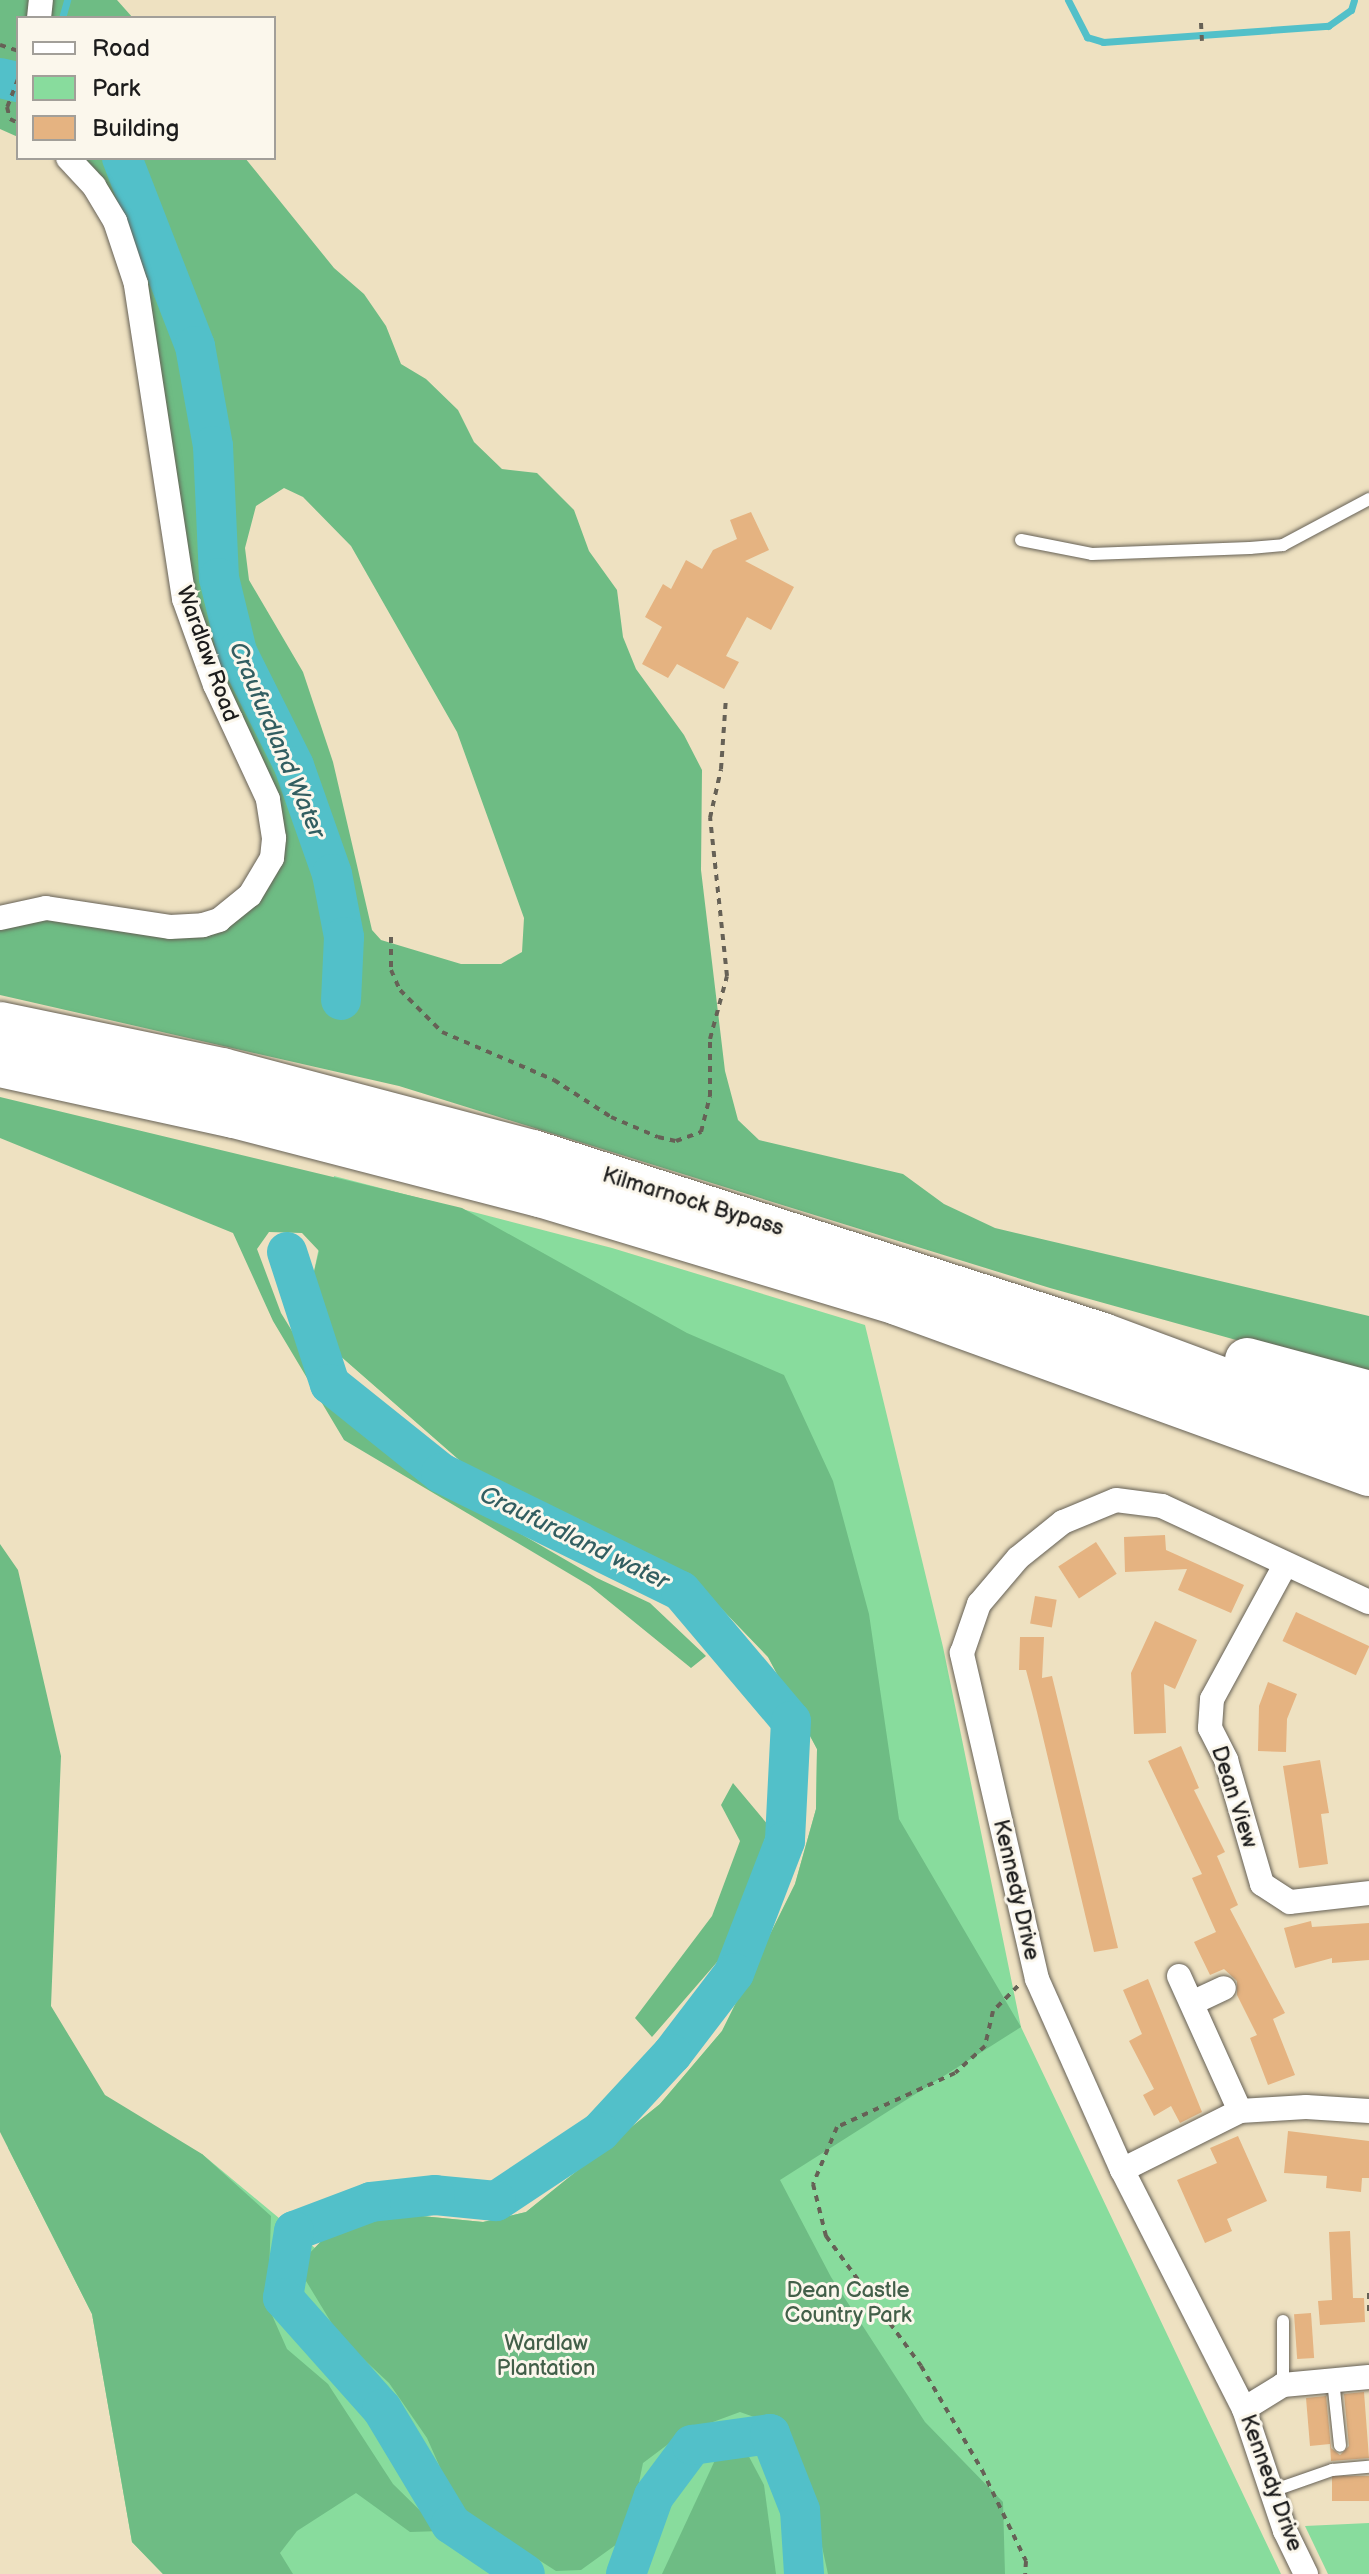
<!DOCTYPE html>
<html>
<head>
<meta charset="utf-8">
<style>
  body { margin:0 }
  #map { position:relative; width:1369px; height:2574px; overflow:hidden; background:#eee1c1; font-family:"Balsamiq Sans",sans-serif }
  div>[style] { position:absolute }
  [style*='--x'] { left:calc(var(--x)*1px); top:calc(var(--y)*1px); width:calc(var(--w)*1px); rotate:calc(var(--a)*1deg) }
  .green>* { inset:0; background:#88dc9d }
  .forest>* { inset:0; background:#6ebc84 }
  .stream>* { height:7px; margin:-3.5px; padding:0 3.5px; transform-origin:3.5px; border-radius:3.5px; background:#52c0c9 }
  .river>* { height:40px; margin:-20px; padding:0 20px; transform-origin:20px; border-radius:20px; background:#52c0c9 }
  .building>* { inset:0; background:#e5b381; transform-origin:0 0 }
  .path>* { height:4px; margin-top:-2px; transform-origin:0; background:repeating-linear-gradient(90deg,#666156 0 6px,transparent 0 12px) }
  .roads { filter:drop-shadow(0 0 2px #666156) drop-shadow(0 0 2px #666156) }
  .lane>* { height:12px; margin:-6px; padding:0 6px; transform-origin:6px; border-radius:6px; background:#fff }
  .street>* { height:24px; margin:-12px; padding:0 12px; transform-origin:12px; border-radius:12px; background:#fff }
  .highway>* { height:44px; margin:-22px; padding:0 22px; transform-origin:22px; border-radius:22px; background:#fff }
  span { translate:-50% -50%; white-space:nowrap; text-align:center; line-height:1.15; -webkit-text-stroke:6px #fbf7ec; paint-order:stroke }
  .street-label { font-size:22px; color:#1c1c1c }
  .park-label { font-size:22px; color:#425f49 }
  .water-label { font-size:24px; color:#325e61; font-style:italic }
  .legend { position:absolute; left:16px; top:16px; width:260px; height:144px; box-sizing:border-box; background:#fbf7ec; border:2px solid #a29f99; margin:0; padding:10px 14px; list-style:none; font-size:24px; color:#1c1c1c }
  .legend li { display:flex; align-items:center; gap:16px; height:40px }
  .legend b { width:40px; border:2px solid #a29f99 }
</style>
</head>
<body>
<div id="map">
  <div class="green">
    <i style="clip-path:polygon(334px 1176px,612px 1248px,865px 1325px,943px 1647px,1021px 2027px,1281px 2574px,163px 2574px,132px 2542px,92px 2314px,8px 2148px,202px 2154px,315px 2248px,333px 2229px,401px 2214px,483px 2222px,526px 2212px,660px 2104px,722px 2031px,795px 1884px,816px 1809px,817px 1749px,768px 1657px,693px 1579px,481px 1479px,329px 1346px,313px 1276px)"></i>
    <i style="clip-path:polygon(1369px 2523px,1369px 2574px,1328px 2574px,1305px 2526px)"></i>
  </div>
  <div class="forest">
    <i style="clip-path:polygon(0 0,117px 0,133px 18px,18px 18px,18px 137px,0 129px)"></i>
    <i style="clip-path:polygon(evenodd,68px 158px,245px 158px,334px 268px,364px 294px,386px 326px,401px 364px,426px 379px,458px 410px,474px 442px,502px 469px,537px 473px,574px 510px,589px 551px,617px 590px,623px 637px,636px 669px,684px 735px,702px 770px,701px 870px,725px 1071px,738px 1120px,759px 1140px,903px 1174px,944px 1204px,995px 1228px,1369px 1316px,1369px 1377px,1050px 1288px,399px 1086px,0 995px,0 918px,219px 920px,274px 838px,198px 641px,136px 284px,68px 158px,284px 488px,303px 497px,351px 546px,457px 732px,524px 918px,522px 952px,501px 964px,461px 964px,381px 940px,372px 930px,333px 762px,303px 672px,249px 580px,245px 548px,256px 506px,284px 488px)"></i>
    <i style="clip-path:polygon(0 1097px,462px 1208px,687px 1333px,784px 1375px,833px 1481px,869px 1614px,899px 1819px,1021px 2027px,780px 2180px,831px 2277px,925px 2422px,1003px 2502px,1005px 2574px,828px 2574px,806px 2474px,785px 2428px,740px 2412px,683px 2433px,643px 2463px,628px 2536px,581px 2570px,556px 2571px,458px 2508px,427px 2438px,389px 2383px,340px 2337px,303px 2276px,301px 2262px,333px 2229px,401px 2214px,483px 2222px,526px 2212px,660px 2104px,722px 2031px,795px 1884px,816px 1809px,817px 1749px,768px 1657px,693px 1579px,481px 1479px,329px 1346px,313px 1276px,319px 1251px,302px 1233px,269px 1232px,257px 1249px,281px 1313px,344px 1416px,429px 1481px,597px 1578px,650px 1603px,706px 1656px,691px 1668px,590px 1586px,344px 1440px,273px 1321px,233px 1233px,0 1138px)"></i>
    <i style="clip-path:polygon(0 1544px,18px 1570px,61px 1756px,51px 2006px,105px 2095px,202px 2154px,271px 2216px,268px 2306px,287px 2349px,328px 2384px,393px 2484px,441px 2531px,410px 2532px,356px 2493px,297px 2531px,280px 2553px,293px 2574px,163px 2574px,132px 2542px,92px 2314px,0 2132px)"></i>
    <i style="clip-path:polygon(733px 1783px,769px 1826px,731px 1946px,652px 2037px,635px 2018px,712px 1916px,740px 1841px,721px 1805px)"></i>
    <i style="clip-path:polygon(747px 2453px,764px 2485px,776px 2574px,662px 2574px,716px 2458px)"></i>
  </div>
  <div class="stream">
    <i style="--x:1068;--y:0;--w:42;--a:62.8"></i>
    <i style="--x:1087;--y:37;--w:17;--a:17"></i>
    <i style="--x:1103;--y:42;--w:226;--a:-4.1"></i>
    <i style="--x:1328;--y:26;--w:28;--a:-35"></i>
    <i style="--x:1351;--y:10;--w:10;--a:-73"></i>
    <i style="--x:62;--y:18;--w:19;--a:-74"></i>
  </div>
  <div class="river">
    <i style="--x:0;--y:78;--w:18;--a:13"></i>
    <i style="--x:122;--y:158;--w:202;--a:68.8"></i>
    <i style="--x:195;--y:346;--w:102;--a:79.8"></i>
    <i style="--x:213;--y:446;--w:132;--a:87.4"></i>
    <i style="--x:219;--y:578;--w:76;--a:76.3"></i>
    <i style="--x:237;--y:652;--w:127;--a:63.4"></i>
    <i style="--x:294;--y:766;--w:114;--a:70.6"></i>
    <i style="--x:332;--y:874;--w:64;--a:79.2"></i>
    <i style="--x:344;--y:937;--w:63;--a:92.7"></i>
    <i style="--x:287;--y:1252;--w:139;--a:72"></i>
    <i style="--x:330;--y:1384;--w:142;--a:38.7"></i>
    <i style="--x:441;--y:1473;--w:267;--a:26.2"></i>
    <i style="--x:681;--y:1591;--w:170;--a:49.8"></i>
    <i style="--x:791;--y:1721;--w:120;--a:92.9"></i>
    <i style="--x:785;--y:1841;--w:142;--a:111.1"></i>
    <i style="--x:734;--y:1973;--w:102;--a:127.4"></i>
    <i style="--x:672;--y:2054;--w:106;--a:132.7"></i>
    <i style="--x:600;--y:2132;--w:125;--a:146.4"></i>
    <i style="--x:496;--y:2201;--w:61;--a:-174.4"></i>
    <i style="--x:435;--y:2195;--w:64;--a:173.8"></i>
    <i style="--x:371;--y:2202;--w:82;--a:159.4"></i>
    <i style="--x:294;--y:2231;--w:68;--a:99.3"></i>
    <i style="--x:283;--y:2298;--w:149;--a:48.3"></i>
    <i style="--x:382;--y:2409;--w:134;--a:59"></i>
    <i style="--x:451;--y:2524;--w:89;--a:34"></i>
    <i style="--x:626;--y:2574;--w:83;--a:-70.3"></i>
    <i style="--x:654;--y:2496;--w:64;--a:-53.3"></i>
    <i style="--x:692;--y:2445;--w:79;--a:-8"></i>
    <i style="--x:770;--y:2434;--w:82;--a:68.5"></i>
    <i style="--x:800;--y:2510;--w:64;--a:86.4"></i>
  </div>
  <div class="building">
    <i style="clip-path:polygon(751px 512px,769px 550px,745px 561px,794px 587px,771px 630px,747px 617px,726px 656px,739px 662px,724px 689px,677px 664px,668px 678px,642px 664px,662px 627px,645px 617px,663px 584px,671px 589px,686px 560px,702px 569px,713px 550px,737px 539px,730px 520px)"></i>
    <i style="clip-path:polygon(1165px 1535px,1166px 1550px,1244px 1585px,1231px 1613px,1178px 1590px,1187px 1569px,1125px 1572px,1124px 1537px)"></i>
    <i style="left:1096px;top:1542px;width:38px;height:45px;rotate:57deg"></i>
    <i style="left:1035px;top:1596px;width:22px;height:28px;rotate:10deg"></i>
    <i style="left:1296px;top:1612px;width:81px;height:32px;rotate:25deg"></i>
    <i style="clip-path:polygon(1155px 1621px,1197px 1640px,1175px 1689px,1164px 1684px,1166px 1733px,1134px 1734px,1131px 1673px)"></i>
    <i style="clip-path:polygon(1020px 1637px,1044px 1637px,1042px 1678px,1052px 1676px,1118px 1948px,1094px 1952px,1037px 1712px,1026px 1670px,1019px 1670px)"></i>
    <i style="clip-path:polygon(1268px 1682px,1297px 1694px,1287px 1719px,1286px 1752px,1258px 1751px,1259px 1706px)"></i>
    <i style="clip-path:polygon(1181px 1746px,1199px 1788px,1194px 1790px,1225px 1852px,1217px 1856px,1238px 1905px,1230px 1909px,1285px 2013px,1273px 2019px,1295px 2075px,1268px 2085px,1250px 2038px,1257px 2035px,1237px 1995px,1237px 1981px,1224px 1969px,1210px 1975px,1194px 1942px,1216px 1932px,1192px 1878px,1202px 1874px,1148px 1761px)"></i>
    <i style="clip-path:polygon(1320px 1760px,1329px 1813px,1321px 1814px,1328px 1864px,1299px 1868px,1283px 1766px)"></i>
    <i style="clip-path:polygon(1311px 1921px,1312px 1927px,1369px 1923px,1369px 1960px,1332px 1963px,1332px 1958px,1295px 1968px,1284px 1928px)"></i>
    <i style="clip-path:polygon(1148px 1979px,1202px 2112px,1180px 2123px,1171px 2106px,1154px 2116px,1143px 2095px,1154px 2089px,1129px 2041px,1142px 2034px,1123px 1990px)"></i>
    <i style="clip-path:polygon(1288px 2131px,1369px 2141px,1369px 2178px,1362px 2178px,1361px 2192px,1326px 2188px,1327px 2176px,1284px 2173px)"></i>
    <i style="clip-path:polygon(1238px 2136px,1267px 2201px,1227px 2219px,1232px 2231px,1205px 2243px,1177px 2180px,1217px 2163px,1210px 2148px)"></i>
    <i style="clip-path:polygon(1350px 2231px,1353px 2298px,1364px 2298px,1365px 2322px,1320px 2325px,1318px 2301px,1332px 2300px,1329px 2232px)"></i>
    <i style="left:1311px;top:2313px;width:45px;height:17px;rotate:86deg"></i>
    <i style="clip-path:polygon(1364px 2392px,1369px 2458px,1331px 2461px,1330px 2444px,1310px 2446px,1306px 2398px,1326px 2396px,1331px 2448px,1340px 2455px,1349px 2446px,1344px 2394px)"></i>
    <i style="left:1369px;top:2476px;width:25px;height:37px;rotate:90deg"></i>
  </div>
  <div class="path">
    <i style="--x:1201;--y:23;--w:18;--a:87"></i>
    <i style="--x:0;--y:45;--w:19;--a:18"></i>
    <i style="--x:18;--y:79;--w:30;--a:111"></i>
    <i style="--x:7;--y:107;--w:12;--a:76"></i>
    <i style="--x:10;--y:119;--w:9;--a:27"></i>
    <i style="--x:391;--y:937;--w:33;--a:90"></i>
    <i style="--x:391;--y:970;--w:22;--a:66"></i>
    <i style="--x:400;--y:990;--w:59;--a:45"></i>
    <i style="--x:442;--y:1032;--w:122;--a:23.2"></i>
    <i style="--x:554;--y:1080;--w:68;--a:33"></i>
    <i style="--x:611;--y:1117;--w:51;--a:23.1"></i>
    <i style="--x:658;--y:1137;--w:18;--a:13"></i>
    <i style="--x:676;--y:1141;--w:27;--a:-20"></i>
    <i style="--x:701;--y:1132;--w:37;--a:-76"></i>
    <i style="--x:710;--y:1096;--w:57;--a:-90"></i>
    <i style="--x:710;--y:1039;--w:65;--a:-74.9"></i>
    <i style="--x:727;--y:976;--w:159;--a:-96.1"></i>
    <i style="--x:710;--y:818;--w:50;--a:-77.3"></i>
    <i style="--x:721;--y:769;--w:71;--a:-86"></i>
    <i style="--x:1018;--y:1986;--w:35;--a:135"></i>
    <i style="--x:993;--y:2011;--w:36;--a:103"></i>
    <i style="--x:985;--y:2046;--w:40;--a:138"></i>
    <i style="--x:955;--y:2073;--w:130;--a:155.4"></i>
    <i style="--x:837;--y:2127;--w:62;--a:112.8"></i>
    <i style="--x:813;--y:2184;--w:54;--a:76"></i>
    <i style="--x:826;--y:2236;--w:161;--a:53.8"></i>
    <i style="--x:921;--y:2366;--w:121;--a:59.6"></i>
    <i style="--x:982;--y:2470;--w:101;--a:64.2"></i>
    <i style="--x:1026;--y:2561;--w:13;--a:94"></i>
    <i style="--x:1369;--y:2293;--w:18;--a:90"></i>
  </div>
  <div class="roads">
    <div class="lane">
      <i style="--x:1021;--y:540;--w:72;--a:11.2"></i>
      <i style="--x:1092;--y:554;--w:158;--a:-2.2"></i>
      <i style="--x:1250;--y:548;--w:33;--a:-5"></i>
      <i style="--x:1283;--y:545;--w:98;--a:-28.1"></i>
      <i style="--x:1333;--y:2380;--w:66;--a:83.9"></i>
      <i style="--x:1283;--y:2385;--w:64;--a:-90"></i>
      <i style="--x:1272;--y:2491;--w:64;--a:-19.3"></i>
      <i style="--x:1332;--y:2470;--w:37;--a:-5"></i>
    </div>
    <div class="street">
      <i style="--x:39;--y:18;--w:18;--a:-84"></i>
      <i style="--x:0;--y:918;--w:47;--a:-12.3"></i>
      <i style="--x:46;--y:908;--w:125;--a:8.7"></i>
      <i style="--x:170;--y:927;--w:33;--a:-3"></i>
      <i style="--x:203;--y:925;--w:17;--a:-17"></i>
      <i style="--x:219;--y:920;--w:40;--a:-39"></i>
      <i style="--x:250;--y:895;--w:43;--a:-59.3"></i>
      <i style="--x:272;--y:858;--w:20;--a:-84"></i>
      <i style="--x:274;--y:838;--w:39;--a:-99"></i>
      <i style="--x:268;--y:799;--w:126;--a:-114.9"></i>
      <i style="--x:215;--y:685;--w:91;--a:-109.8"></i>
      <i style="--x:184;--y:599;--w:319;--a:-98.7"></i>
      <i style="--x:136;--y:284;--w:66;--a:-108.4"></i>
      <i style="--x:115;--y:221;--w:41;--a:-121"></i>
      <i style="--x:94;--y:186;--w:38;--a:-133"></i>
      <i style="--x:1284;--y:1567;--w:150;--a:118.6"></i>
      <i style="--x:1212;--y:1699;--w:29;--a:94"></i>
      <i style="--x:1210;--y:1728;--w:36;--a:63"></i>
      <i style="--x:1226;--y:1760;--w:129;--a:73.8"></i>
      <i style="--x:1262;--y:1884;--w:33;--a:33"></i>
      <i style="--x:1290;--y:1902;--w:80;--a:-6.5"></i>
      <i style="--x:1179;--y:1976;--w:148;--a:65.7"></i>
      <i style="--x:1192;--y:2003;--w:35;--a:-25"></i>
      <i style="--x:1122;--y:2170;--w:132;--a:-26.6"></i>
      <i style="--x:1240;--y:2111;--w:66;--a:-3.5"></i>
      <i style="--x:1306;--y:2107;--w:63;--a:3.6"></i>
      <i style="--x:1244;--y:2409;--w:46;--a:-31.6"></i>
      <i style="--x:1283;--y:2385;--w:86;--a:-5.3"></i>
      <i style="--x:1306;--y:2574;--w:48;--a:-116"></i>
      <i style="--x:1285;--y:2531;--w:129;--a:-108.6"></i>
      <i style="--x:1244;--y:2409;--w:268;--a:-117"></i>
      <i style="--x:1122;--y:2170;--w:209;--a:-114"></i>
      <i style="--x:1037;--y:1979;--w:335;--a:-103"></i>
      <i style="--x:962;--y:1653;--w:52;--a:-70.9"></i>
      <i style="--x:979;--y:1604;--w:60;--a:-49.7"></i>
      <i style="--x:1018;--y:1558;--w:58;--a:-38.7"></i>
      <i style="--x:1063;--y:1522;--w:57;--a:-22.5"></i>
      <i style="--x:1116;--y:1500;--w:46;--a:7.4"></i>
      <i style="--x:1162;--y:1506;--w:228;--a:24.9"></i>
    </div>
    <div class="highway">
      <i style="--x:0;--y:1024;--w:227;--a:11.7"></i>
      <i style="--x:222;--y:1070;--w:322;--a:14.8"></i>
      <i style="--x:533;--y:1152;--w:599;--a:17.8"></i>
      <i style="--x:1103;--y:1335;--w:284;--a:20.4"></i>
      <i style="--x:0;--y:1065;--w:239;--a:12.3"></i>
      <i style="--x:234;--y:1116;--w:316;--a:14.5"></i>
      <i style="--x:540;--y:1195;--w:373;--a:16.8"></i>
      <i style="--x:897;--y:1303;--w:502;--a:19.91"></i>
      <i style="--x:1247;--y:1360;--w:126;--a:15.1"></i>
    </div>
  </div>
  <div class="street-label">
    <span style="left:207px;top:654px;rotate:70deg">Wardlaw Road</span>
    <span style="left:693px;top:1202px;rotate:17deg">Kilmarnock Bypass</span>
    <span style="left:1234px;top:1797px;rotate:72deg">Dean View</span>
    <span style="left:1016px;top:1890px;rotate:77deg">Kennedy Drive</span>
    <span style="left:1271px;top:2483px;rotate:70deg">Kennedy Drive</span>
  </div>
  <div class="park-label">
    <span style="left:848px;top:2303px">Dean Castle<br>Country Park</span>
    <span style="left:546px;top:2356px">Wardlaw<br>Plantation</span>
  </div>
  <div class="water-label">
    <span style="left:277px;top:740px;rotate:67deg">Craufurdland Water</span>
    <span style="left:574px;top:1538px;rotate:26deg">Craufurdland water</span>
  </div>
  <ul class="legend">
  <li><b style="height:10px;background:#fff"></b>Road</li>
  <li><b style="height:22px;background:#88dc9d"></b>Park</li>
  <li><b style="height:22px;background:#e5b381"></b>Building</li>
  </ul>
</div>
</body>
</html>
